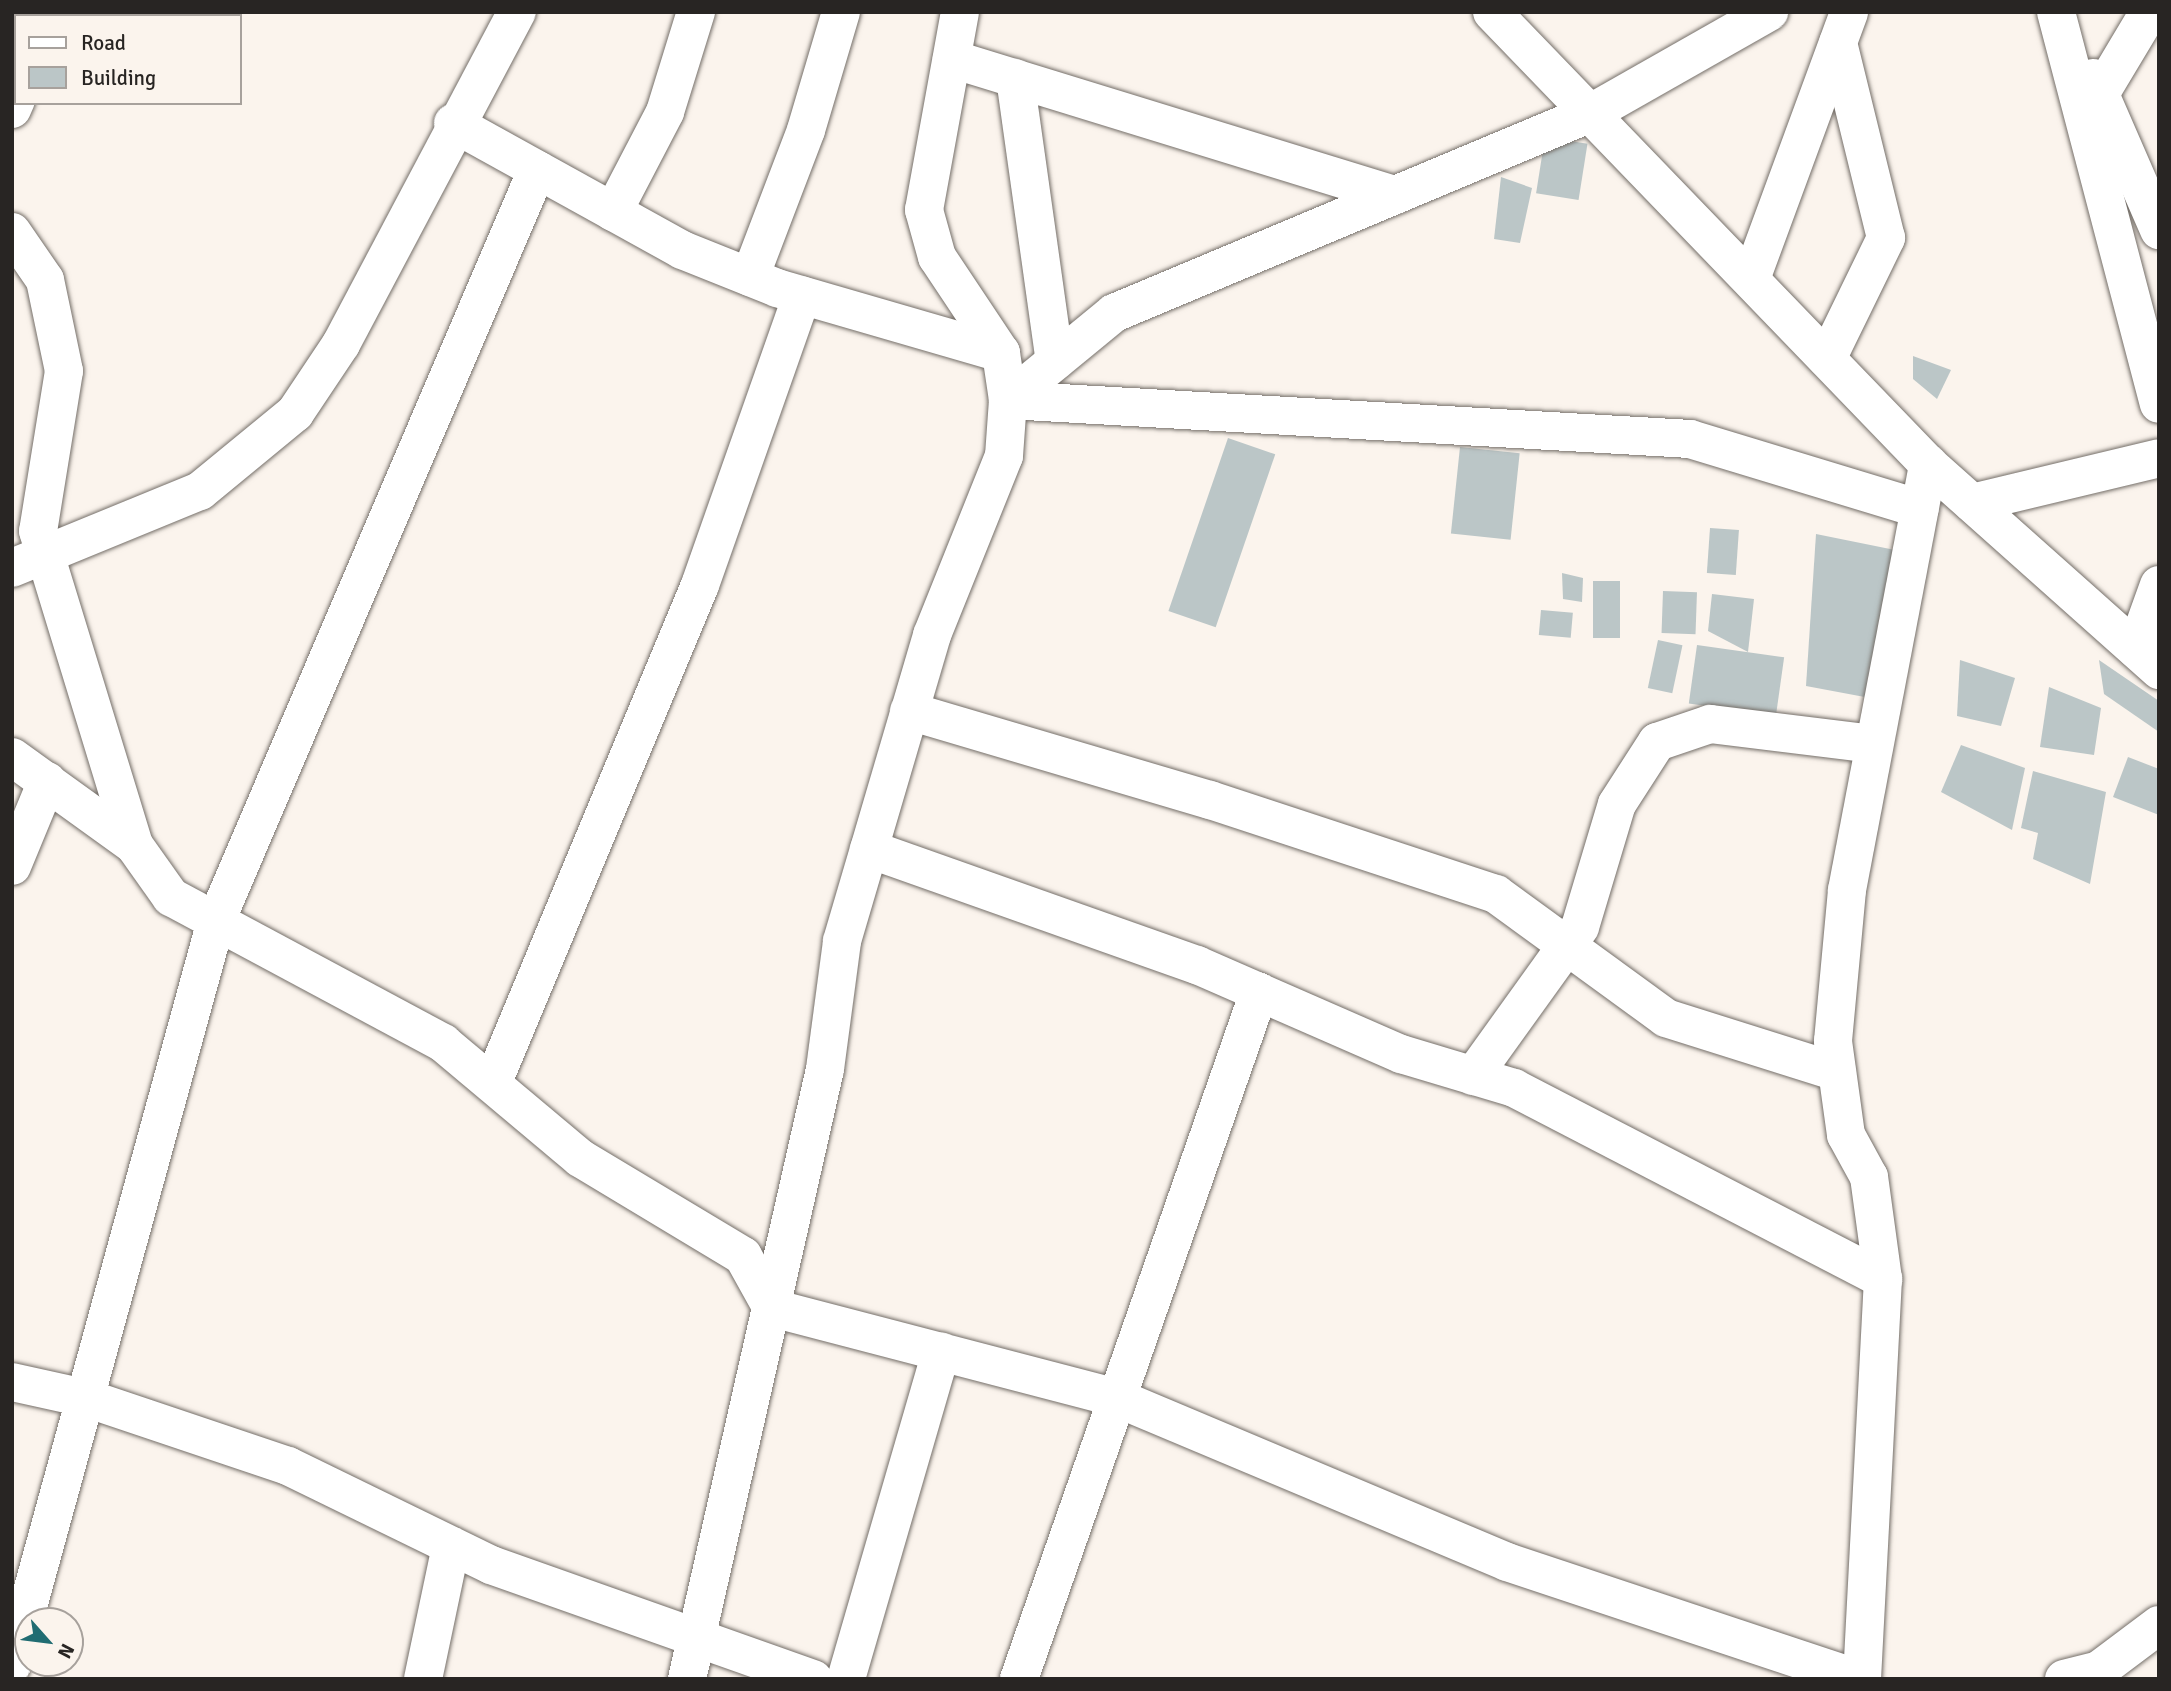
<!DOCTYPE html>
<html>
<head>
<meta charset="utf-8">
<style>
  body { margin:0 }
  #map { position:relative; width:2171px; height:1691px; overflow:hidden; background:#fbf4ed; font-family:Signika,sans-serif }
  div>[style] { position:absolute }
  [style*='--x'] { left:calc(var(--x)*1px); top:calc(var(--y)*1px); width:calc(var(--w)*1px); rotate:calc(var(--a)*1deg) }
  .building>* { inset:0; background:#bbc6c7; transform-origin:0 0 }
  .roads { filter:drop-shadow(0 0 2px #746e68) drop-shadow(0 0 2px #746e68) }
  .street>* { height:38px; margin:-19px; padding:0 19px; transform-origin:19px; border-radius:19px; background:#fff }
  span { translate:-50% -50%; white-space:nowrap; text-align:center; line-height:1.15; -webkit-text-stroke:5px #fbf4ed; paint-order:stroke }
  .frame { position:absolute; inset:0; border:14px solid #282523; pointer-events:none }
  .legend { position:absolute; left:14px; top:14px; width:228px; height:91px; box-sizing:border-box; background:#fbf4ed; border:2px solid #a7a19c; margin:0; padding:9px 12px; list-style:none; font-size:21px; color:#282523 }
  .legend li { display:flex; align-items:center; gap:14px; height:35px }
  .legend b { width:35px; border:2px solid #a7a19c }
  .north { position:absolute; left:14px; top:1607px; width:70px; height:70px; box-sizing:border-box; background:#fbf4ed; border:2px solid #a7a19c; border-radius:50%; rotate:118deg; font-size:19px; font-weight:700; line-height:28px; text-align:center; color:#282523 }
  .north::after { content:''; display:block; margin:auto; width:24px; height:32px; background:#206c72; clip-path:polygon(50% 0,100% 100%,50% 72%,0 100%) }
</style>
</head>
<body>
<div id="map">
  <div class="building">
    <i style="left:1545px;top:137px;width:43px;height:57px;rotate:9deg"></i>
    <i style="clip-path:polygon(1501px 177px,1532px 188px,1520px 243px,1494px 239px)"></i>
    <i style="clip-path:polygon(1913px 356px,1951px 370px,1937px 399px,1913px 379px)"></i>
    <i style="left:1228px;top:438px;width:50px;height:183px;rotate:19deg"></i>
    <i style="left:1460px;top:447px;width:60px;height:87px;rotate:6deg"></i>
    <i style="left:1710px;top:528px;width:29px;height:45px;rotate:4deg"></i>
    <i style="clip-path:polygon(1816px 534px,1895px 550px,1870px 698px,1806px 686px)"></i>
    <i style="clip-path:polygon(1562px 573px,1583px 578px,1582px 602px,1563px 599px)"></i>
    <i style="left:1593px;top:581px;width:27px;height:57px"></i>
    <i style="left:1663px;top:591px;width:34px;height:42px;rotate:2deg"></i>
    <i style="clip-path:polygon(1712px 594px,1754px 599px,1748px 652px,1708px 631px)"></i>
    <i style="left:1541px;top:610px;width:32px;height:25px;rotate:5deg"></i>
    <i style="left:1658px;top:640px;width:25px;height:49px;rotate:12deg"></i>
    <i style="left:1697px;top:645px;width:88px;height:59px;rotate:8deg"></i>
    <i style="clip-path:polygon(1960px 660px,2015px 678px,2001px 726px,1957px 716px)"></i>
    <i style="clip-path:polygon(2099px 660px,2159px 701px,2159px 732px,2104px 694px)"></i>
    <i style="clip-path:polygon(2049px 687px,2101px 708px,2094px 755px,2040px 747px)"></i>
    <i style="clip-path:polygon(1961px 745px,2025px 768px,2012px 830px,1941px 792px)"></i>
    <i style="clip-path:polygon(2128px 757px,2159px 769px,2159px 815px,2113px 797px)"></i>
    <i style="clip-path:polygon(2033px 771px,2106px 792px,2090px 884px,2033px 859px,2038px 833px,2021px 828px)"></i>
  </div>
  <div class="roads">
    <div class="street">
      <i style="--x:1492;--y:12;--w:628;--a:46.03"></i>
      <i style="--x:1928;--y:464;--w:310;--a:41.7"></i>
      <i style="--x:2056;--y:12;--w:405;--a:75.3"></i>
      <i style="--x:42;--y:16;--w:4;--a:-90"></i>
      <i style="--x:952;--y:59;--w:463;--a:17.1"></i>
      <i style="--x:1015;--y:78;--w:286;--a:82"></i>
      <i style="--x:2093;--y:78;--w:166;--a:66.5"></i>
      <i style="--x:2100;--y:94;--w:96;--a:-59.1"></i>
      <i style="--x:12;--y:109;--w:10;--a:-66"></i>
      <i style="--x:453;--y:123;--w:262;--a:29"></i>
      <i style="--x:682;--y:250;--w:102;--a:21.8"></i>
      <i style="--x:777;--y:288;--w:233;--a:16.2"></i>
      <i style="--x:613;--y:212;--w:113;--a:-62.5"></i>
      <i style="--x:665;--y:112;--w:105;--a:-72.8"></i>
      <i style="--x:12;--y:232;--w:58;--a:55.5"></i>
      <i style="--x:45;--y:280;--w:93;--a:78.2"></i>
      <i style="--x:64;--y:371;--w:162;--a:99.2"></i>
      <i style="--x:38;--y:531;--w:328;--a:73"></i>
      <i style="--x:750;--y:277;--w:157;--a:-69.1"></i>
      <i style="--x:806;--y:130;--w:123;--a:-73.5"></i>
      <i style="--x:1751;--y:279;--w:284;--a:-69.8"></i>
      <i style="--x:1827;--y:359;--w:135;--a:-64"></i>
      <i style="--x:1886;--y:238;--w:201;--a:-103.8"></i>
      <i style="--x:1008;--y:400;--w:683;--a:3.27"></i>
      <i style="--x:1690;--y:439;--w:240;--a:16.9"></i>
      <i style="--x:1008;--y:400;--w:137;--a:-39.4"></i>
      <i style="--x:1114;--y:313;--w:517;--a:-22.75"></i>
      <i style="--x:1591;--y:113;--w:205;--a:-29.6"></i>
      <i style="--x:1972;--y:503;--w:192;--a:-13.5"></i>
      <i style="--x:12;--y:568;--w:203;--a:-22.3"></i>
      <i style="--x:200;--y:491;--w:123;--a:-39.4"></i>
      <i style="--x:295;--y:413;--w:83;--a:-56.3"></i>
      <i style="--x:341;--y:344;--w:376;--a:-62.1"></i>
      <i style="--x:2136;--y:649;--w:68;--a:-70.2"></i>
      <i style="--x:909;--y:711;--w:314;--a:16.5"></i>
      <i style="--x:1210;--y:800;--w:301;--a:18.2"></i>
      <i style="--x:1496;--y:894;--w:210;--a:36.1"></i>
      <i style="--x:1666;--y:1018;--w:179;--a:17.5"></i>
      <i style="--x:12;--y:757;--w:150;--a:35.8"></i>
      <i style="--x:134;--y:845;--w:64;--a:54.6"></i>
      <i style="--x:171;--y:897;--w:309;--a:28.2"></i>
      <i style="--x:443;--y:1043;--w:179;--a:40"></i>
      <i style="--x:580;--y:1158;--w:190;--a:31"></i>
      <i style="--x:743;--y:1256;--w:60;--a:60.9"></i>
      <i style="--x:772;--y:1308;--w:357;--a:14.6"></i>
      <i style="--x:1117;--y:1398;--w:423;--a:22.8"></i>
      <i style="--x:1507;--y:1562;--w:371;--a:18.4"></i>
      <i style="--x:869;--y:849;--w:348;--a:19.5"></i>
      <i style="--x:1197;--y:965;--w:223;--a:23.6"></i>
      <i style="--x:1401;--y:1054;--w:118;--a:16.7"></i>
      <i style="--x:1514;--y:1088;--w:416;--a:27.4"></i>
      <i style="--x:12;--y:866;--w:92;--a:-67.6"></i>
      <i style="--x:1473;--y:1076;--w:183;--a:-54.3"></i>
      <i style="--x:1580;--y:927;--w:128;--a:-73.3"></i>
      <i style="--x:1617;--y:804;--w:74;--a:-57.2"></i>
      <i style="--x:1657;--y:742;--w:56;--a:-18.8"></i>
      <i style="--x:1710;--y:724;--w:163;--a:7"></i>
      <i style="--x:493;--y:1082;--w:538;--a:-67.39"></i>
      <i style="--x:700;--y:585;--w:307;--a:-70.6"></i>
      <i style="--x:12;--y:1382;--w:79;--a:12.4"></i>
      <i style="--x:89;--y:1399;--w:210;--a:18.6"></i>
      <i style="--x:288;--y:1466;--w:226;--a:26"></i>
      <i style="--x:491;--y:1565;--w:342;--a:19.5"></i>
      <i style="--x:12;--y:1665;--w:771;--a:-74.67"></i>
      <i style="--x:216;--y:921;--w:817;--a:-66.86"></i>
      <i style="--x:423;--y:1679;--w:136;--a:-78.1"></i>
      <i style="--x:687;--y:1679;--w:625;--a:-77.25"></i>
      <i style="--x:825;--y:1069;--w:129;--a:-82.4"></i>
      <i style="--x:842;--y:941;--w:319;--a:-73.6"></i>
      <i style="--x:932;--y:635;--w:193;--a:-68.1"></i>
      <i style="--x:1004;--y:456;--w:56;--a:-85.9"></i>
      <i style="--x:1008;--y:400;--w:48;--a:-98.5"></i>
      <i style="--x:1001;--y:353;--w:115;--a:-123.7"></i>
      <i style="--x:937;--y:257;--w:49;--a:-105.5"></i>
      <i style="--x:924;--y:210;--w:201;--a:-79.7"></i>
      <i style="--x:846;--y:1679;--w:341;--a:-73.8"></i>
      <i style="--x:1019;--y:1679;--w:728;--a:-70.74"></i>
      <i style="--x:1862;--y:1679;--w:401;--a:-87"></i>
      <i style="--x:1883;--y:1279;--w:103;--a:-97.8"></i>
      <i style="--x:1869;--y:1177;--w:48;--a:-118.7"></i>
      <i style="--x:1846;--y:1135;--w:95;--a:-97.9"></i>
      <i style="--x:1833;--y:1041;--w:152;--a:-84.7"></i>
      <i style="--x:1847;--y:890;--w:434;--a:-79.2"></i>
      <i style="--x:2064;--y:1679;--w:36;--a:-14"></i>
      <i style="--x:2099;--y:1670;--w:75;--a:-36.9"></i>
    </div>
  </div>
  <div class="frame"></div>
  <ul class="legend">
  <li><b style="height:9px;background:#fff"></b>Road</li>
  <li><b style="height:19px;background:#bbc6c7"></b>Building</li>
  </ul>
  <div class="north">N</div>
</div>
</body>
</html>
